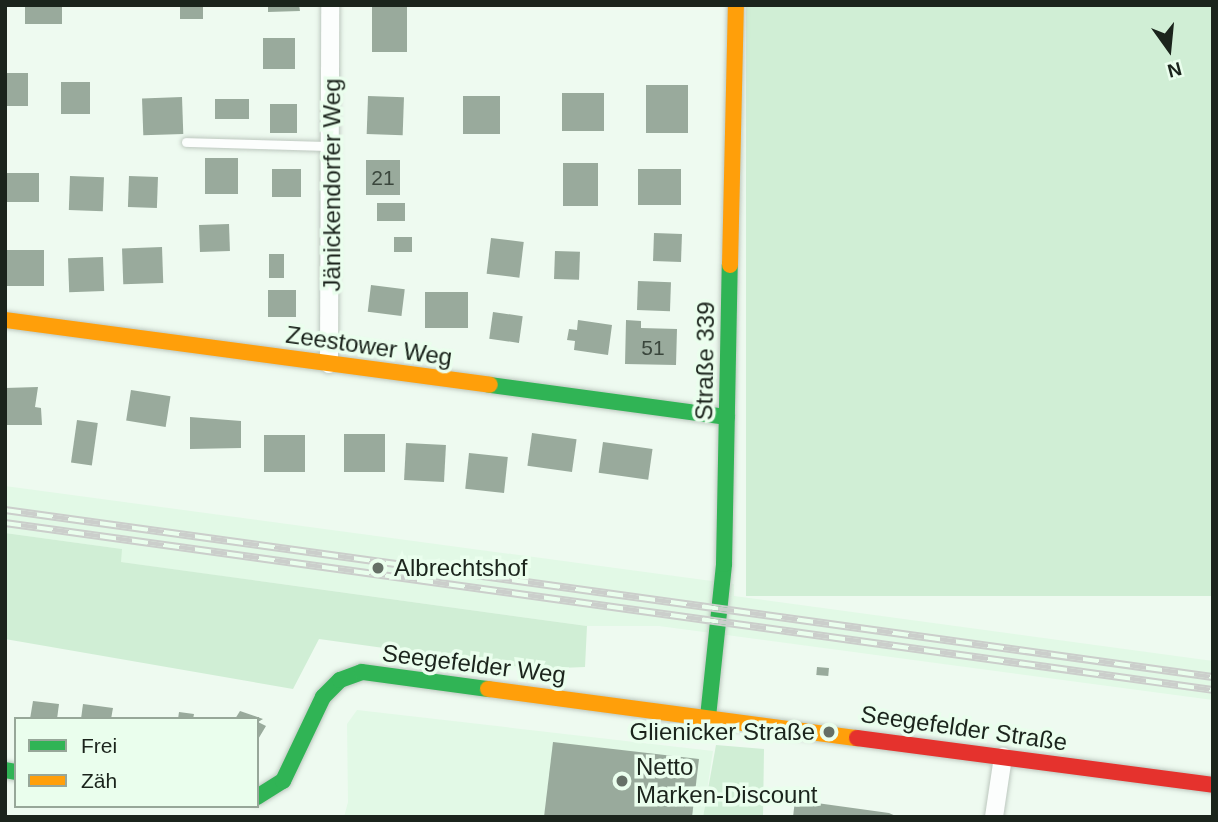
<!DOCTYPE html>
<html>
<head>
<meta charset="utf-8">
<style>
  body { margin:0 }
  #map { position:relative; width:1218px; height:822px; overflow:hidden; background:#eefaf0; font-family:Helvetica,sans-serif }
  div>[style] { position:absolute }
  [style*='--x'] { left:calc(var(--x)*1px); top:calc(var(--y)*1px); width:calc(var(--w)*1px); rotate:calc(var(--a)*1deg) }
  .built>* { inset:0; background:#e2f9e6 }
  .green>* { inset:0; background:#d0eed5; transform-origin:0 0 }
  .building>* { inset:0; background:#99aa9c; transform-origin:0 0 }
  .roads { filter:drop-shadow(0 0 2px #bcc7be) drop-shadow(0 0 2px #bcc7be) }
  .lane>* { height:9px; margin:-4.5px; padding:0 4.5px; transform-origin:4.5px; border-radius:4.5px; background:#fcfefd }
  .street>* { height:18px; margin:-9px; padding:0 9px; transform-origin:9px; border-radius:9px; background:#fcfefd }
  .fast>* { height:16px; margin:-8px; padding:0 8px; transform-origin:8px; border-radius:8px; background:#30b455 }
  .slow>* { height:16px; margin:-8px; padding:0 8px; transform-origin:8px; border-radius:8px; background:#ff9f0a }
  .jam>* { height:16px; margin:-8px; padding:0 8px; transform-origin:8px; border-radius:8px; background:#e5322d }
  .rail>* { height:8px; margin-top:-4px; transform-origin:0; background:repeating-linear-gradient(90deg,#eafeed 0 16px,#cbcecb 0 32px); box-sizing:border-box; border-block:2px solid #cbcecb }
  .dots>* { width:19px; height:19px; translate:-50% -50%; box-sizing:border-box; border:4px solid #eafeed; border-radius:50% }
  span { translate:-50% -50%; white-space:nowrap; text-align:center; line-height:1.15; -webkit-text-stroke:7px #eafeed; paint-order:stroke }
  .number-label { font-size:21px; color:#3a463c }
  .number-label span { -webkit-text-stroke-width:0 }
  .street-label { font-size:24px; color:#1b241c }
  .poi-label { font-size:24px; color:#1b241c }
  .left { translate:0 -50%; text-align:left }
  .right { translate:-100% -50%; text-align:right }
  .frame { position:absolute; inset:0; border:7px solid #1b241c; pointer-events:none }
  .legend { position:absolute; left:14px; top:717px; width:245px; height:91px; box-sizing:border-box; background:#eafeed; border:2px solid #97a799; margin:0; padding:9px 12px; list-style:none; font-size:21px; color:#1b241c }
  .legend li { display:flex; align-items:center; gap:14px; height:35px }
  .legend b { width:35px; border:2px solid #97a799 }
  .north { position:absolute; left:1134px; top:14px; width:70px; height:70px; -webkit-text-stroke:5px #eafeed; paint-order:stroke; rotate:165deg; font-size:19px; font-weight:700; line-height:28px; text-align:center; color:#1b241c }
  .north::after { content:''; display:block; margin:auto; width:24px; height:32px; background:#1b241c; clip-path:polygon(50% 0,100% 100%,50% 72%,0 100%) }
</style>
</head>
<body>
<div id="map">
  <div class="built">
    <i style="clip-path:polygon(5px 486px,734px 584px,734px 596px,1213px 661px,1213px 700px,659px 626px,587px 626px,120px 562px,121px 549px,5px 533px)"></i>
    <i style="clip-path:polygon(357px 710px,713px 751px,703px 817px,344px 817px,348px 802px,347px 724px)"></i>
  </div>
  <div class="green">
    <i style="left:746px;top:5px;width:467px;height:591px"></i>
    <i style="clip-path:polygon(5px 533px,122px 549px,121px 562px,587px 626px,585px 667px,536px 669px,319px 639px,293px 689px,5px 639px)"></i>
    <i style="clip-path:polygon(716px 745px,764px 749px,763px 817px,703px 817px)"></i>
  </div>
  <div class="building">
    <i style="left:25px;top:5px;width:37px;height:19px"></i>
    <i style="left:180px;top:5px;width:23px;height:14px"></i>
    <i style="clip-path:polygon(268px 5px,299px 5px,300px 11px,268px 12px)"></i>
    <i style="left:372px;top:5px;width:35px;height:47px"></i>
    <i style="left:263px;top:38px;width:32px;height:31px"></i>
    <i style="left:5px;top:73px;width:23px;height:33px"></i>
    <i style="left:61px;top:82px;width:29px;height:32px"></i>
    <i style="left:646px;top:85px;width:42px;height:48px"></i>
    <i style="left:562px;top:93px;width:42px;height:38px"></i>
    <i style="left:368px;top:96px;width:36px;height:38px;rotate:2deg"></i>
    <i style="left:463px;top:96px;width:37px;height:38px"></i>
    <i style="left:182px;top:97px;width:37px;height:40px;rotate:88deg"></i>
    <i style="left:215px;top:99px;width:34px;height:20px"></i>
    <i style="left:270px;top:104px;width:27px;height:29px"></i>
    <i style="left:205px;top:158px;width:33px;height:36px"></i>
    <i style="left:366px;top:160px;width:34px;height:35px"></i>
    <i style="left:563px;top:163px;width:35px;height:43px"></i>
    <i style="left:272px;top:169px;width:29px;height:28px"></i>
    <i style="left:638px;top:169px;width:43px;height:36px"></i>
    <i style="left:5px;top:173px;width:34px;height:29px"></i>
    <i style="left:70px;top:176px;width:34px;height:34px;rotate:2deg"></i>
    <i style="left:129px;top:176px;width:29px;height:31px;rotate:2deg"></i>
    <i style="left:377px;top:203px;width:28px;height:18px"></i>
    <i style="left:229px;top:224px;width:27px;height:30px;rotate:88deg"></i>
    <i style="left:654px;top:233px;width:28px;height:28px;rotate:2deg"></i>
    <i style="left:394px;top:237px;width:18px;height:15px"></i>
    <i style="left:491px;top:238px;width:33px;height:36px;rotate:7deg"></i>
    <i style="left:162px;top:247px;width:36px;height:40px;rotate:88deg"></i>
    <i style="left:5px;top:250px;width:39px;height:36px"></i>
    <i style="left:555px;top:251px;width:25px;height:28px;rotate:2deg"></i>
    <i style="left:269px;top:254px;width:15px;height:24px"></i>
    <i style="left:103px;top:257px;width:34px;height:35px;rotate:88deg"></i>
    <i style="left:638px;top:281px;width:33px;height:29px;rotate:2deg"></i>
    <i style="left:371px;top:285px;width:34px;height:27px;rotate:7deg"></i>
    <i style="left:268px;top:290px;width:28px;height:27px"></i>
    <i style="left:425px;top:292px;width:43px;height:36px"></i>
    <i style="left:493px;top:312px;width:30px;height:27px;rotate:8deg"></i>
    <i style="clip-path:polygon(578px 320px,612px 325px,608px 355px,574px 350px,575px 341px,567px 340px,569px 329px,577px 330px)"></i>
    <i style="clip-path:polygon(626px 320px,641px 321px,641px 328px,677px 329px,676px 365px,625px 364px)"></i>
    <i style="clip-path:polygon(38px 387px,35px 407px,41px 408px,42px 425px,5px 425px,5px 388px)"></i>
    <i style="left:131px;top:390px;width:40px;height:31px;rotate:9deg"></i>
    <i style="clip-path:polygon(190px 417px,241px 421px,241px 448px,190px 449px)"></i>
    <i style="left:77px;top:420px;width:21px;height:43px;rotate:8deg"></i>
    <i style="left:532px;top:433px;width:45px;height:33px;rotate:8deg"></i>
    <i style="left:344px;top:434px;width:41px;height:38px"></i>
    <i style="left:264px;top:435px;width:41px;height:37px"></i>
    <i style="left:603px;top:442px;width:50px;height:31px;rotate:8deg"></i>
    <i style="left:406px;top:443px;width:40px;height:37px;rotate:3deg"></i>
    <i style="left:469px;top:453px;width:39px;height:36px;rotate:6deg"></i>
    <i style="left:817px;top:667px;width:12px;height:8px;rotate:5deg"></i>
    <i style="clip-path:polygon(33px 701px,59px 704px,57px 719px,30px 719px)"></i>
    <i style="clip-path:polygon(83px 704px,113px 708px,111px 719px,81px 719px)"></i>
    <i style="clip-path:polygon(240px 711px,263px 719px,258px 722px,266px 726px,257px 741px,257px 719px,235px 719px)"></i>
    <i style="clip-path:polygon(179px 712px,194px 714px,193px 719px,178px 719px)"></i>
    <i style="clip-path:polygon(553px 742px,699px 759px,692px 817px,544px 817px)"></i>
    <i style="clip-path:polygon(795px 800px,889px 813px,898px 817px,793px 817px)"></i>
  </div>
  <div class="roads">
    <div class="lane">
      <i style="--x:186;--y:142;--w:145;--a:1.6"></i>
    </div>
    <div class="street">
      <i style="--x:329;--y:364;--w:359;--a:-89.8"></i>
      <i style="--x:994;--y:817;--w:61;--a:-81.5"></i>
    </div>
    <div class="fast">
      <i style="--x:490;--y:385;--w:239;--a:7.7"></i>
      <i style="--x:708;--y:717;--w:154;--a:-84"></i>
      <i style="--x:724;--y:564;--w:299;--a:-88.9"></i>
      <i style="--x:5;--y:770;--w:11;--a:10"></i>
      <i style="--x:257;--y:797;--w:31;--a:-32"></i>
      <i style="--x:283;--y:781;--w:93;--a:-64.5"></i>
      <i style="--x:323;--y:697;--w:24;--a:-45"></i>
      <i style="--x:340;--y:680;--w:23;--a:-20"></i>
      <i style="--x:362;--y:672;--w:127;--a:7.7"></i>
    </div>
    <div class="slow">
      <i style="--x:730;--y:265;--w:260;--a:-88.7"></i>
      <i style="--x:5;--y:320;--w:489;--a:7.6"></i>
      <i style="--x:488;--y:689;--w:372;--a:7.6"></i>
    </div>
    <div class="jam">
      <i style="--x:857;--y:738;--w:359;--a:7.5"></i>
    </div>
  </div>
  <div class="rail">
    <i style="--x:5;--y:510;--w:1219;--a:7.87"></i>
    <i style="--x:5;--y:523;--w:1219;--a:7.87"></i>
  </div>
  <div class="dots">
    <i style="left:378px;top:568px;background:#656f66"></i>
    <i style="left:829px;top:732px;background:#656f66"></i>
    <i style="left:622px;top:781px;background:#656f66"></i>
  </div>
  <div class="number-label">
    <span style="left:383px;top:178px">21</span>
    <span style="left:653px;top:348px">51</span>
  </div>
  <div class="street-label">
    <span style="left:332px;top:185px;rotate:-90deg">Jänickendorfer Weg</span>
    <span style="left:369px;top:346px;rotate:8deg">Zeestower Weg</span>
    <span style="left:705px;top:361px;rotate:-89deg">Straße 339</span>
    <span style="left:474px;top:664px;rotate:7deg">Seegefelder Weg</span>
    <span style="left:964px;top:728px;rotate:8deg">Seegefelder Straße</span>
  </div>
  <div class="poi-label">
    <span class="left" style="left:394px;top:568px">Albrechtshof</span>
    <span class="right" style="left:815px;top:732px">Glienicker Straße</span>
    <span class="left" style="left:636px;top:781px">Netto<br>Marken-Discount</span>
  </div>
  <div class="frame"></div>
  <ul class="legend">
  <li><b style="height:9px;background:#30b455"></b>Frei</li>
  <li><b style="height:9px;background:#ff9f0a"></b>Zäh</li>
  </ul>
  <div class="north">N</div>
</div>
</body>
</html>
